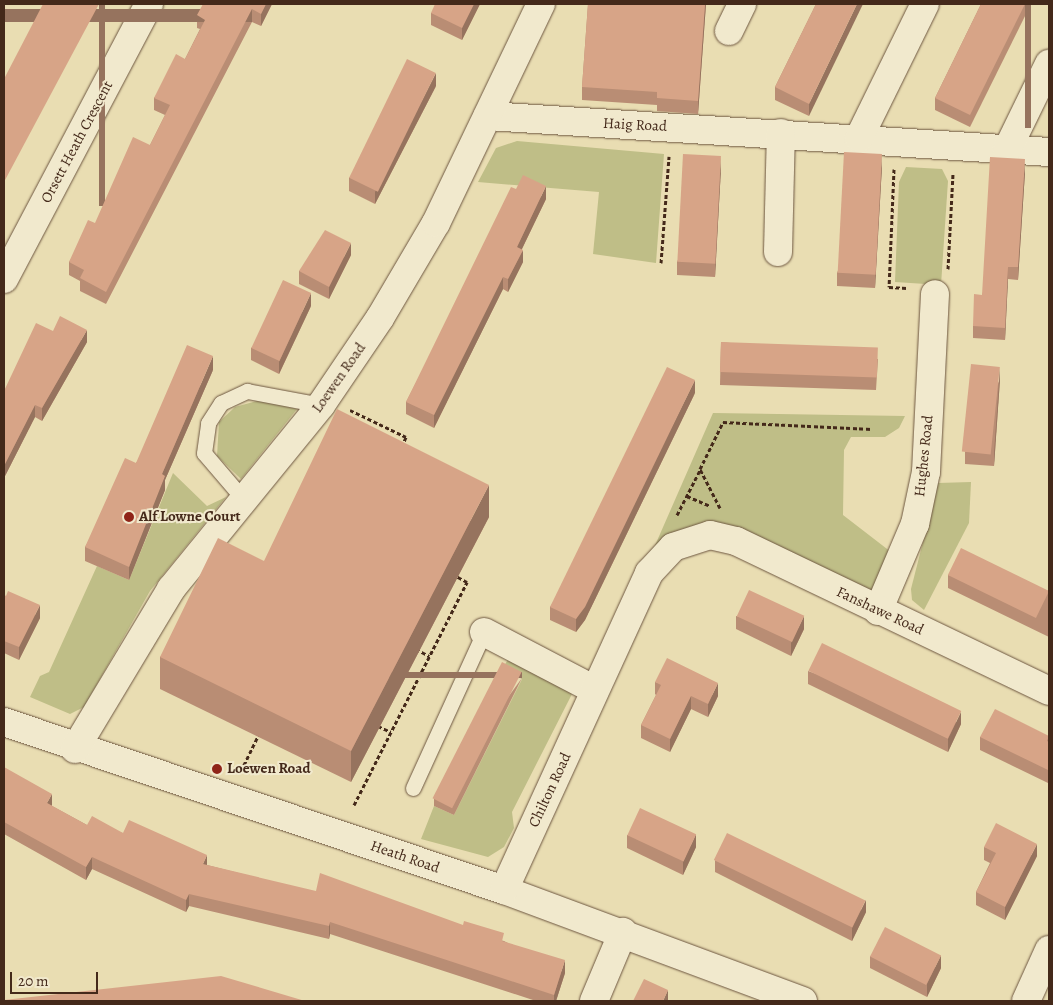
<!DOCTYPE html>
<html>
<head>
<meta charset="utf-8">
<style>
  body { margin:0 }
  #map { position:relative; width:1053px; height:1005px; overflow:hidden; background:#e9ddb2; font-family:Alegreya,serif }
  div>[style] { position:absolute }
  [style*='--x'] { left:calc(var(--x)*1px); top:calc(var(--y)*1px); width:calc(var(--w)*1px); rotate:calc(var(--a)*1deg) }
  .green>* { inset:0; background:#bfbe87 }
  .path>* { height:3px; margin-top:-1.5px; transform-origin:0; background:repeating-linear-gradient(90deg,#44291a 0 4px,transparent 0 6.5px) }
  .roads { filter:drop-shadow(0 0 1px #6d5640) drop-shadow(0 0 1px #6d5640) }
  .service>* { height:15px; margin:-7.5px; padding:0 7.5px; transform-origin:7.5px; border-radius:7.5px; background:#f1e9cd }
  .minor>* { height:28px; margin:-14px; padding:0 14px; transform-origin:14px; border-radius:14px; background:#f1e9cd }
  .wall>* { inset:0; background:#b98d74 }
  .shaded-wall>* { inset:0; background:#96735e; transform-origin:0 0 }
  .building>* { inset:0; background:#d7a487; transform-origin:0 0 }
  .dots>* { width:14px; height:14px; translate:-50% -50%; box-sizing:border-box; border:2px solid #f1e9cd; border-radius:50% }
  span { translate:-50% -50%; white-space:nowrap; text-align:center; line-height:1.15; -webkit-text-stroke:4px #f1e9cd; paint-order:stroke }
  .street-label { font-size:15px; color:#44291a }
  .poi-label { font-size:15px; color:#44291a; font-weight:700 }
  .left { translate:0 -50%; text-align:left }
  .frame { position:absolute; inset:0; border:5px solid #44291a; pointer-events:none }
  .scale { position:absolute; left:10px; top:972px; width:88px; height:22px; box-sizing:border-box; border:2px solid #44291a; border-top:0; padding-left:6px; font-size:15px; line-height:18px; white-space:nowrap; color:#44291a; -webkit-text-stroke:4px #f1e9cd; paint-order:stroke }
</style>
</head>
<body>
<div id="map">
  <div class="green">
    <i style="clip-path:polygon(517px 141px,664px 154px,656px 263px,593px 254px,599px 192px,478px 182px,496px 148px)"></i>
    <i style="clip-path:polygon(906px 167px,942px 169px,948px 181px,941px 285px,895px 282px,899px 182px)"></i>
    <i style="clip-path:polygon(264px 399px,297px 409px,241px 479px,217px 456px,219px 422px,235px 407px)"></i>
    <i style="clip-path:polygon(713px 413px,905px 416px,899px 428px,885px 437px,851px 437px,844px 450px,843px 515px,891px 552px,875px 598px,738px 535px,646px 566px)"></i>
    <i style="clip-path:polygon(173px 473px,207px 506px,226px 497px,150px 591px,84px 707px,70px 714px,30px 697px,40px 676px,49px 672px,97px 566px,129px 580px)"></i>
    <i style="clip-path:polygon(971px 482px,969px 523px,924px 610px,912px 600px,911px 589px,938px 483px)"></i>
    <i style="clip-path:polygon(509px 658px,553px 679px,572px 694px,512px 812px,514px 828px,504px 847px,488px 857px,421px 839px,434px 806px,454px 815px,522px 679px,502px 669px)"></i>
  </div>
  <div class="path">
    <i style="--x:894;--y:169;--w:118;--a:92.4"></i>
    <i style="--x:889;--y:287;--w:18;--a:3"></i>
    <i style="--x:661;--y:263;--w:107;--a:-85.7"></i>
    <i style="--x:948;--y:269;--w:96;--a:-87"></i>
    <i style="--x:350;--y:410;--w:62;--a:25.7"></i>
    <i style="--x:406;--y:437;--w:10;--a:114"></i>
    <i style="--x:687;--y:496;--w:25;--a:23"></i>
    <i style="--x:720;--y:508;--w:44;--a:-117.1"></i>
    <i style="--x:700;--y:469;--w:52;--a:-63.9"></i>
    <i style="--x:723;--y:422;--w:149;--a:2.7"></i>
    <i style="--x:677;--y:515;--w:51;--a:-62.9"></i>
    <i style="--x:416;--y:649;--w:15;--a:28"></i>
    <i style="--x:378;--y:726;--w:14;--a:25"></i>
    <i style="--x:241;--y:771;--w:41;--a:-64.1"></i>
    <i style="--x:354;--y:805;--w:250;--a:-63.1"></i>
    <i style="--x:467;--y:582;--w:13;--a:-151"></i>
  </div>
  <div class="roads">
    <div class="service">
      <i style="--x:245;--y:501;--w:63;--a:-130.5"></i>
      <i style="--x:204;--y:453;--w:30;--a:-82"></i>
      <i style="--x:208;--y:423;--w:24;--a:-57"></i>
      <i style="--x:221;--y:403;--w:29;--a:-25"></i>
      <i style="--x:247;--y:391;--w:75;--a:10.7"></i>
      <i style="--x:413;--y:788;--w:171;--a:-65.5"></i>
    </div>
    <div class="minor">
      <i style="--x:729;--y:31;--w:30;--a:-64"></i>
      <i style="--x:488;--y:116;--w:562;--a:3.67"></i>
      <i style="--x:859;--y:138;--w:149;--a:-63.8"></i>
      <i style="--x:1007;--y:150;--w:96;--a:-64"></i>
      <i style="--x:778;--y:252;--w:119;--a:-88.6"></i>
      <i style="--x:4;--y:279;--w:311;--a:-62.2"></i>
      <i style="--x:878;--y:611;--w:95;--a:-67"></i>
      <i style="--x:915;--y:524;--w:53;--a:-78.1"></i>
      <i style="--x:926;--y:472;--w:178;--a:-87.1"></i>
      <i style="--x:484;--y:632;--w:125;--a:27.6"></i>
      <i style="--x:4;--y:722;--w:527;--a:18.57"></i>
      <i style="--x:504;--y:890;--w:319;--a:20.4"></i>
      <i style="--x:75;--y:749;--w:187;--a:-59"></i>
      <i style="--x:171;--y:589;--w:237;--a:-50.8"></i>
      <i style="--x:321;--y:405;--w:105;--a:-55.9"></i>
      <i style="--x:380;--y:318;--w:110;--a:-59.5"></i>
      <i style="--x:436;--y:223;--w:243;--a:-64.4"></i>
      <i style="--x:504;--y:890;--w:349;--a:-65.4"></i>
      <i style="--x:649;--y:573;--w:35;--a:-47"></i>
      <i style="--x:673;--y:547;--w:39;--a:-18"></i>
      <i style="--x:710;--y:535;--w:27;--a:13"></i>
      <i style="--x:736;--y:541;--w:347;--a:25.6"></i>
      <i style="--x:594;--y:1001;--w:75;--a:-67.2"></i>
      <i style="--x:1026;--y:1001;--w:56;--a:-65.7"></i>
    </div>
  </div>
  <div class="wall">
    <i style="clip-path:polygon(272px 4px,261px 26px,252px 22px,106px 304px,80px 291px,80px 281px,69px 275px,69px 262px,150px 145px,165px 115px,154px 110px,154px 98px,185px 59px,200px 29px,197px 28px,197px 15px)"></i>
    <i style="clip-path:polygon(480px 4px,462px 40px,431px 25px,431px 13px)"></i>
    <i style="clip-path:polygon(588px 4px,706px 4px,698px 114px,657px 111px,657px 105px,582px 100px,582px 87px)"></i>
    <i style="clip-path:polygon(816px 4px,809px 116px,775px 100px,775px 87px)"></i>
    <i style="clip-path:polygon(981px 4px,1031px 4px,970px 127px,935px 110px,935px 98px)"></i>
    <i style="clip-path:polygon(436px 86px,375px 204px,349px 191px,349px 178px)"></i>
    <i style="clip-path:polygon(882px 166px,875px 288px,837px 286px,837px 273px)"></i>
    <i style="clip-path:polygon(721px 168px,715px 277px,677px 275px,677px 262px)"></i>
    <i style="clip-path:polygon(1025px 172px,1018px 280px,1008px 279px,1005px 340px,973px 338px,973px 326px,982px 295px)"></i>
    <i style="clip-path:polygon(516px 189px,546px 199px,522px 249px,523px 262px,508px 292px,503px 289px,434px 428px,406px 414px,406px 402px)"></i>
    <i style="clip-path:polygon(351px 255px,329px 299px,299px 284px,299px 271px)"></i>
    <i style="clip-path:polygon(311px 306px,279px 374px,251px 360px,251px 348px)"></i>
    <i style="clip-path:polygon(53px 331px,87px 342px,42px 421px,35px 417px,4px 478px,4px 391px)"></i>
    <i style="clip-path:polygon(721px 342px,878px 359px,876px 390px,720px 385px)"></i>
    <i style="clip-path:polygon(213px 370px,165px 480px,165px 490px,129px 580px,85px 561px,85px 547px,136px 463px)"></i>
    <i style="clip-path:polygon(1000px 379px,994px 466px,965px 464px,965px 452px)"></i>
    <i style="clip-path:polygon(695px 393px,585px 620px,576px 632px,550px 620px,550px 607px)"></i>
    <i style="clip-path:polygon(489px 517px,351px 782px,160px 689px,160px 657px,264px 561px)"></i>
    <i style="clip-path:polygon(948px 575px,1049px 591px,1049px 637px,948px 588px)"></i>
    <i style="clip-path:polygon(4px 595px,40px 618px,19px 660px,4px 653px)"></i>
    <i style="clip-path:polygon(736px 616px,804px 629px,791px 656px,736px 629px)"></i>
    <i style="clip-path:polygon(808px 671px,961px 724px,948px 752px,808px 684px)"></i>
    <i style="clip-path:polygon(522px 678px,454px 815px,434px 806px,434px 799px)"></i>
    <i style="clip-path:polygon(655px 682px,718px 696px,708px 717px,691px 709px,670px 752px,641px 738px,641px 725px,656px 695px,655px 694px)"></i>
    <i style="clip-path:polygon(1049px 736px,1049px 779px,1048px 783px,980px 750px,980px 737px)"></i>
    <i style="clip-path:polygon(4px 767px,52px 806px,87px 825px,123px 833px,207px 865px,504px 941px,565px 973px,556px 1001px,536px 1001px,330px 934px,329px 939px,189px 906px,186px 912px,92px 869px,86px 880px,4px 834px)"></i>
    <i style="clip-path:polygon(627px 835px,696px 847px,683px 875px,627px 848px)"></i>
    <i style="clip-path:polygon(984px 847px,1037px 856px,1005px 920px,976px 905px,976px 892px,990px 863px,984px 860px)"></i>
    <i style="clip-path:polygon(715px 860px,866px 912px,852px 941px,715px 872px)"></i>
    <i style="clip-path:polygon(870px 956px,941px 968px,927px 997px,870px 968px)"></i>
  </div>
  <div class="shaded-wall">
    <i style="left:99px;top:4px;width:6px;height:202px"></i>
    <i style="clip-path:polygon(266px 4px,272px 4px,261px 26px,261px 14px)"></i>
    <i style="clip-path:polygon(474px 4px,480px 4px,462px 40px,462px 28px)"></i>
    <i style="clip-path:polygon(705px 4px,706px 4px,698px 114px,698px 101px)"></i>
    <i style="clip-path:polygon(857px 4px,863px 4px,809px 116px,809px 104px)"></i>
    <i style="left:1025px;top:4px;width:6px;height:124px"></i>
    <i style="left:252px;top:9px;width:13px;height:318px;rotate:90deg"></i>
    <i style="clip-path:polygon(436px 73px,436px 86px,375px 204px,375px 192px)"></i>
    <i style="clip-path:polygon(882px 154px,882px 166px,875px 288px,875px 275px)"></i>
    <i style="clip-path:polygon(721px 156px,721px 168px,715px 277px,715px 264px)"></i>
    <i style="clip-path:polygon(1025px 159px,1025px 172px,1018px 280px,1018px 267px)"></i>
    <i style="clip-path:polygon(546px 186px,546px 199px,517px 259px,517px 247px)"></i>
    <i style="clip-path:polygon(351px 243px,351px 255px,329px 299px,329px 287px)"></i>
    <i style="clip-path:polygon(523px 250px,523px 262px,508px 292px,508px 279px)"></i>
    <i style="clip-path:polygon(1008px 267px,1008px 279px,1005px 340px,1005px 328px)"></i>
    <i style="clip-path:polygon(503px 277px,503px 289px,434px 428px,434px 415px)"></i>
    <i style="clip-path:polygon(311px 293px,311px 306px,279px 374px,279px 362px)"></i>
    <i style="clip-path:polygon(87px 330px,87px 342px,42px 421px,42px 408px)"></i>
    <i style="clip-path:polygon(213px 356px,213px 370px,165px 480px,165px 490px,129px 580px,129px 567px,162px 474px)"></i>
    <i style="clip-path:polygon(1000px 367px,1000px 379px,994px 466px,994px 454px)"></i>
    <i style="clip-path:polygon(695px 380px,695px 393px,585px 620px,576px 632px,576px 619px)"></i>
    <i style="clip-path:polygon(35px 405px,35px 417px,4px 478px,4px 466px)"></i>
    <i style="clip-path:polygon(489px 485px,489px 517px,351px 782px,351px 751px)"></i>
    <i style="clip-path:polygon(40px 605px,40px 618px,19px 660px,19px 647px)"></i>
    <i style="clip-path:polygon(804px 616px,804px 629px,791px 656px,791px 643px)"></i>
    <i style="left:522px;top:672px;width:6px;height:153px;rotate:90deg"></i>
    <i style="clip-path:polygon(718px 683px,718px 696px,708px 717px,708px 704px)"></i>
    <i style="clip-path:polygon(691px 696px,691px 709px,670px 752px,670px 739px)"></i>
    <i style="clip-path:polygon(961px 712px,961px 724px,948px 752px,948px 739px)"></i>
    <i style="clip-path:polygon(1049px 767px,1049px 779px,1048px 783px,1048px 770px)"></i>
    <i style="clip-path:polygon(52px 794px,52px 806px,47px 803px)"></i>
    <i style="clip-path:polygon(696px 834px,696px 847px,683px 875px,683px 862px)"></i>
    <i style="clip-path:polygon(1037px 844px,1037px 856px,1005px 920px,1005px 907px)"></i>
    <i style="clip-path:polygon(207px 855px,207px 868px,203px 864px)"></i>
    <i style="clip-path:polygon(92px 857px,92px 869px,86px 880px,86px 867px)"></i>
    <i style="clip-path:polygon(189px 894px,189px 906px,186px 912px,186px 900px)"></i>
    <i style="clip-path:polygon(866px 900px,866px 912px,852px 941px,852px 928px)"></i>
    <i style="clip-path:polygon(330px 922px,330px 934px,329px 939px,329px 926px)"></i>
    <i style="clip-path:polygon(941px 955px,941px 968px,927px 997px,927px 984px)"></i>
    <i style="clip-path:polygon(565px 960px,565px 973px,556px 1001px,554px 1001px,554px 995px)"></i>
    <i style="clip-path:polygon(668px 990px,668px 1001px,663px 1001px)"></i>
  </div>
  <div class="building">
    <i style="clip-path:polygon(43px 4px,99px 4px,4px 182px,4px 79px)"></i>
    <i style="clip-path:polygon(203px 4px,266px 4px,261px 14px,252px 9px,106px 292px,80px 278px,84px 270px,69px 262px,88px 220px,95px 223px,133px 137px,150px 145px,170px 105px,154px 98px,176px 54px,185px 59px,205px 20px,197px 15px)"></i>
    <i style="clip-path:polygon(435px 4px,474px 4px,462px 28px,431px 13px)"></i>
    <i style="clip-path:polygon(588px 4px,705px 4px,698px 101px,657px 98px,657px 92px,582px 87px)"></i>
    <i style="clip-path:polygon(816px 4px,857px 4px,809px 104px,775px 87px)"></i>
    <i style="clip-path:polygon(981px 4px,1025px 4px,970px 115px,935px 98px)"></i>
    <i style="left:407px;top:59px;width:32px;height:132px;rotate:26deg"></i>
    <i style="left:844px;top:152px;width:38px;height:121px;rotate:3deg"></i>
    <i style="left:683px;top:154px;width:38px;height:108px;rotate:3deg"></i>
    <i style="clip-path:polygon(990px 157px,1025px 159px,1018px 267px,1008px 267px,1005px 328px,973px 326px,974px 294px,982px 295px)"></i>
    <i style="clip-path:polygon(523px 175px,546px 186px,517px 247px,523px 250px,508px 279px,503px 277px,434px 415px,406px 402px,511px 187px,516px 189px)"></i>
    <i style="clip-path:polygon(325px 230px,351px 243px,329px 287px,299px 271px)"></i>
    <i style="left:283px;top:280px;width:31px;height:75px;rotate:25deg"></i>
    <i style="clip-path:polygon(60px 316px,87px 330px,42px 408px,35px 405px,4px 466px,4px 391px,36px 323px,53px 331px)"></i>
    <i style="left:721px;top:342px;width:157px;height:30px;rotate:2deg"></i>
    <i style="clip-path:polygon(187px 345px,213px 356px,162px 474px,165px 476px,129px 567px,85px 547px,125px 458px,136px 463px)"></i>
    <i style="left:971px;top:364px;width:29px;height:88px;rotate:6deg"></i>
    <i style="clip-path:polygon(667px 367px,695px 380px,585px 607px,576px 619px,550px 607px)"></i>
    <i style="clip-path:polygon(337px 409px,489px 485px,351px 751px,160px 657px,218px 538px,264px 561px)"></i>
    <i style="left:961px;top:548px;width:98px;height:30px;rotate:26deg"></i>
    <i style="left:749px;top:590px;width:61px;height:29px;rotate:25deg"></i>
    <i style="clip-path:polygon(8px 591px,40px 605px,19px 647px,4px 641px,4px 595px,6px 596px)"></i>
    <i style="left:822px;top:643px;width:155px;height:31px;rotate:26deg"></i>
    <i style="clip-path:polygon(667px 658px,718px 683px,708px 704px,691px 696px,670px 739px,641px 725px,661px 685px,655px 682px)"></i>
    <i style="left:502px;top:662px;width:22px;height:153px;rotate:27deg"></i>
    <i style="clip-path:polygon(995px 709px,1049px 736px,1047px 741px,1049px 742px,1049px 767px,1048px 770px,980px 737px)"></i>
    <i style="clip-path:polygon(4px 767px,52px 794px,47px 803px,87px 825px,92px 816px,123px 833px,129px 820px,207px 855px,203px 864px,316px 891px,320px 873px,463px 925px,464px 921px,504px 933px,502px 941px,565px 960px,554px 995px,330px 922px,329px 926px,189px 894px,186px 900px,92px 857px,86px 867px,4px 822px)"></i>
    <i style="left:640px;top:808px;width:62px;height:30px;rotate:25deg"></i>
    <i style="clip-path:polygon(996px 823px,1037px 844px,1005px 907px,976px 892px,996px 853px,984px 847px)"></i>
    <i style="left:727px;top:833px;width:154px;height:30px;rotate:26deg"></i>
    <i style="left:885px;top:927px;width:63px;height:33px;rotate:27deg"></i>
    <i style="clip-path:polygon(221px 976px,305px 1001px,4px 1001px,4px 1000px)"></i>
    <i style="clip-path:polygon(644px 979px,668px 990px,663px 1001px,633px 1001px)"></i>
  </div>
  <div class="dots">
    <i style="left:129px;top:517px;background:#8f2418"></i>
    <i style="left:217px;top:769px;background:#8f2418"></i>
  </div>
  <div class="street-label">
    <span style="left:635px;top:125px;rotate:3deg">Haig Road</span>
    <span style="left:77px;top:142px;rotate:-62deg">Orsett Heath Crescent</span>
    <span style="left:339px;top:378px;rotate:-55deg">Loewen Road</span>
    <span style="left:924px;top:456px;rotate:-84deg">Hughes Road</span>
    <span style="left:880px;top:611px;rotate:25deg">Fanshawe Road</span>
    <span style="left:550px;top:790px;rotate:-65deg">Chilton Road</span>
    <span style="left:405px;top:857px;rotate:19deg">Heath Road</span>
  </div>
  <div class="poi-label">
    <span class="left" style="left:139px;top:517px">Alf Lowne Court</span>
    <span class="left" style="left:227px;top:769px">Loewen Road</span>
  </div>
  <div class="frame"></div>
  <div class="scale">20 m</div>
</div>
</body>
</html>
